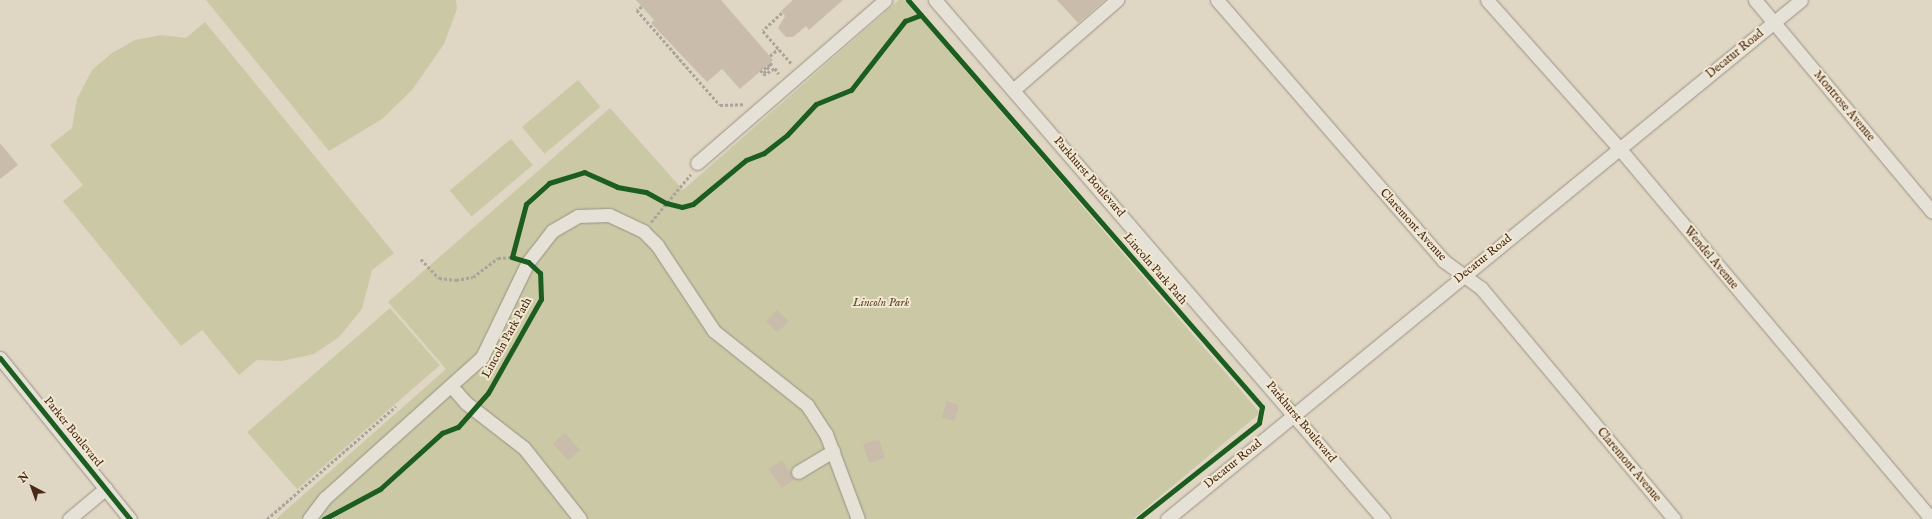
<!DOCTYPE html>
<html>
<head>
<meta charset="utf-8">
<style>
  body { margin:0 }
  #map { position:relative; width:1932px; height:519px; overflow:hidden; background:#dfd6c3; font-family:"IM FELL English",serif }
  div>[style] { position:absolute }
  [style*='--x'] { left:calc(var(--x)*1px); top:calc(var(--y)*1px); width:calc(var(--w)*1px); rotate:calc(var(--a)*1deg) }
  .green>* { inset:0; background:#cbc9a5; transform-origin:0 0 }
  .building>* { inset:0; background:#cabcab; transform-origin:0 0 }
  .path>* { height:2.5px; margin-top:-1.25px; transform-origin:0; background:repeating-linear-gradient(90deg,#aaa49b 0 3px,transparent 0 5px) }
  .roads { filter:drop-shadow(0 0 1px #9a9184) drop-shadow(0 0 1px #9a9184) }
  .minor>* { height:13px; margin:-6.5px; padding:0 6.5px; transform-origin:6.5px; border-radius:6.5px; background:#e6e1d7 }
  .cycleway>* { height:5px; margin:-2.5px; padding:0 2.5px; transform-origin:2.5px; border-radius:2.5px; background:#1b5e20 }
  span { translate:-50% -50%; white-space:nowrap; text-align:center; line-height:1.15; -webkit-text-stroke:4px #f1e8d1; paint-order:stroke }
  .street-label { font-size:12px; color:#4a2918 }
  .park-label { font-size:12px; color:#60472f; font-style:italic }
  .north { position:absolute; left:12px; top:467px; width:40px; height:40px; -webkit-text-stroke:3px #f1e8d1; paint-order:stroke; rotate:319deg; font-size:11px; font-weight:700; line-height:16px; text-align:center; color:#4a2918 }
  .north::after { content:''; display:block; margin:auto; width:14px; height:18px; background:#4a2918; clip-path:polygon(50% 0,100% 100%,50% 72%,0 100%) }
</style>
</head>
<body>
<div id="map">
  <div class="green">
    <i style="clip-path:polygon(206px 0,456px 0,457px 9px,444px 44px,412px 90px,382px 119px,329px 151px)"></i>
    <i style="clip-path:polygon(899px 0,905px 0,1260px 413px,1133px 519px,276px 519px,446px 369px,388px 302px,610px 108px,683px 190px)"></i>
    <i style="clip-path:polygon(205px 22px,394px 253px,372px 270px,362px 309px,339px 337px,314px 354px,282px 361px,257px 360px,239px 375px,202px 330px,181px 346px,63px 201px,83px 185px,50px 145px,72px 128px,77px 99px,92px 70px,112px 53px,135px 40px,161px 35px,186px 38px)"></i>
    <i style="left:578px;top:80px;width:35px;height:73px;rotate:50deg"></i>
    <i style="left:511px;top:139px;width:34px;height:80px;rotate:50deg"></i>
    <i style="left:390px;top:308px;width:76px;height:189px;rotate:49deg"></i>
  </div>
  <div class="building">
    <i style="clip-path:polygon(636px 0,721px 0,773px 60px,740px 89px,722px 69px,707px 82px,651px 23px,654px 20px)"></i>
    <i style="clip-path:polygon(793px 0,843px 0,809px 30px,806px 26px,793px 37px,786px 37px,778px 28px,785px 16px,781px 11px)"></i>
    <i style="clip-path:polygon(1057px 0,1105px 0,1078px 23px)"></i>
    <i style="clip-path:polygon(0 143px,18px 165px,0 179px)"></i>
    <i style="left:777px;top:310px;width:16px;height:16px;rotate:43deg"></i>
    <i style="left:947px;top:401px;width:13px;height:17px;rotate:18deg"></i>
    <i style="left:565px;top:433px;width:23px;height:16px;rotate:49deg"></i>
    <i style="left:879px;top:439px;width:20px;height:17px;rotate:72deg"></i>
    <i style="left:782px;top:460px;width:23px;height:16px;rotate:56deg"></i>
  </div>
  <div class="path">
    <i style="--x:642;--y:7;--w:6;--a:149"></i>
    <i style="--x:637;--y:10;--w:126;--a:48.9"></i>
    <i style="--x:720;--y:105;--w:24;--a:-2"></i>
    <i style="--x:782;--y:13;--w:26;--a:137"></i>
    <i style="--x:763;--y:31;--w:43;--a:48.8"></i>
    <i style="--x:770;--y:56;--w:11;--a:-41"></i>
    <i style="--x:760;--y:72;--w:15;--a:-37"></i>
    <i style="--x:772;--y:63;--w:15;--a:127"></i>
    <i style="--x:763;--y:75;--w:14;--a:-30"></i>
    <i style="--x:775;--y:68;--w:7;--a:56"></i>
    <i style="--x:651;--y:222;--w:62;--a:-50.2"></i>
    <i style="--x:421;--y:259;--w:26;--a:47"></i>
    <i style="--x:439;--y:278;--w:17;--a:7"></i>
    <i style="--x:456;--y:280;--w:17;--a:-10"></i>
    <i style="--x:473;--y:277;--w:31;--a:-37"></i>
    <i style="--x:498;--y:258;--w:14;--a:-4"></i>
    <i style="--x:267;--y:519;--w:171;--a:-41.2"></i>
  </div>
  <div class="roads">
    <div class="minor">
      <i style="--x:935;--y:0;--w:686;--a:49.2"></i>
      <i style="--x:1217;--y:0;--w:346;--a:49"></i>
      <i style="--x:1444;--y:261;--w:46;--a:36.1"></i>
      <i style="--x:1481;--y:288;--w:301;--a:50.1"></i>
      <i style="--x:1487;--y:0;--w:198;--a:48.3"></i>
      <i style="--x:1619;--y:148;--w:485;--a:49.9"></i>
      <i style="--x:1755;--y:0;--w:276;--a:50.1"></i>
      <i style="--x:1013;--y:90;--w:138;--a:-40.9"></i>
      <i style="--x:697;--y:163;--w:249;--a:-40.9"></i>
      <i style="--x:0;--y:358;--w:207;--a:51.1"></i>
      <i style="--x:452;--y:387;--w:21;--a:49"></i>
      <i style="--x:466;--y:403;--w:73;--a:37.8"></i>
      <i style="--x:524;--y:448;--w:90;--a:51.7"></i>
      <i style="--x:798;--y:472;--w:41;--a:-31"></i>
      <i style="--x:69;--y:519;--w:48;--a:-40"></i>
      <i style="--x:309;--y:519;--w:26;--a:-53"></i>
      <i style="--x:325;--y:498;--w:211;--a:-41.9"></i>
      <i style="--x:482;--y:357;--w:106;--a:-64.2"></i>
      <i style="--x:528;--y:262;--w:39;--a:-52"></i>
      <i style="--x:552;--y:231;--w:30;--a:-30"></i>
      <i style="--x:578;--y:216;--w:31;--a:-2"></i>
      <i style="--x:609;--y:215;--w:38;--a:25"></i>
      <i style="--x:643;--y:231;--w:20;--a:45"></i>
      <i style="--x:657;--y:245;--w:103;--a:56.5"></i>
      <i style="--x:714;--y:331;--w:119;--a:38.5"></i>
      <i style="--x:807;--y:405;--w:35;--a:57"></i>
      <i style="--x:826;--y:434;--w:91;--a:69.4"></i>
      <i style="--x:1167;--y:519;--w:819;--a:-39.3"></i>
    </div>
  </div>
  <div class="cycleway">
    <i style="--x:908;--y:0;--w:539;--a:48.98"></i>
    <i style="--x:1262;--y:407;--w:16;--a:101"></i>
    <i style="--x:1259;--y:423;--w:154;--a:141.6"></i>
    <i style="--x:0;--y:358;--w:207;--a:51.1"></i>
    <i style="--x:324;--y:519;--w:64;--a:-28.2"></i>
    <i style="--x:380;--y:489;--w:84;--a:-42.1"></i>
    <i style="--x:442;--y:433;--w:17;--a:-21"></i>
    <i style="--x:458;--y:427;--w:45;--a:-48.6"></i>
    <i style="--x:488;--y:393;--w:108;--a:-60.6"></i>
    <i style="--x:541;--y:299;--w:26;--a:-92"></i>
    <i style="--x:540;--y:273;--w:16;--a:-137"></i>
    <i style="--x:528;--y:262;--w:17;--a:-163"></i>
    <i style="--x:512;--y:257;--w:55;--a:-75.2"></i>
    <i style="--x:526;--y:204;--w:31;--a:-42"></i>
    <i style="--x:549;--y:183;--w:37;--a:-17"></i>
    <i style="--x:584;--y:172;--w:36;--a:24"></i>
    <i style="--x:617;--y:187;--w:29;--a:10"></i>
    <i style="--x:646;--y:192;--w:23;--a:29"></i>
    <i style="--x:666;--y:203;--w:16;--a:14"></i>
    <i style="--x:682;--y:207;--w:11;--a:-15"></i>
    <i style="--x:693;--y:204;--w:69;--a:-39.7"></i>
    <i style="--x:746;--y:160;--w:19;--a:-21"></i>
    <i style="--x:764;--y:153;--w:29;--a:-38"></i>
    <i style="--x:787;--y:135;--w:42;--a:-46.9"></i>
    <i style="--x:816;--y:104;--w:38;--a:-22"></i>
    <i style="--x:851;--y:90;--w:88;--a:-52"></i>
    <i style="--x:905;--y:21;--w:17;--a:-21"></i>
  </div>
  <div class="street-label">
    <span style="left:1735px;top:54px;rotate:-39deg">Decatur Road</span>
    <span style="left:1844px;top:106px;rotate:50deg">Montrose Avenue</span>
    <span style="left:1089px;top:177px;rotate:49deg">Parkhurst Boulevard</span>
    <span style="left:1413px;top:225px;rotate:48deg">Claremont Avenue</span>
    <span style="left:1711px;top:258px;rotate:50deg">Wendel Avenue</span>
    <span style="left:1483px;top:259px;rotate:-39deg">Decatur Road</span>
    <span style="left:1155px;top:269px;rotate:49deg">Lincoln Park Path</span>
    <span style="left:507px;top:338px;rotate:-61deg">Lincoln Park Path</span>
    <span style="left:1301px;top:422px;rotate:50deg">Parkhurst Boulevard</span>
    <span style="left:73px;top:432px;rotate:51deg">Parker Boulevard</span>
    <span style="left:1233px;top:464px;rotate:-39deg">Decatur Road</span>
    <span style="left:1629px;top:465px;rotate:50deg">Claremont Avenue</span>
  </div>
  <div class="park-label">
    <span style="left:881px;top:303px">Lincoln Park</span>
  </div>
  <div class="north">N</div>
</div>
</body>
</html>
